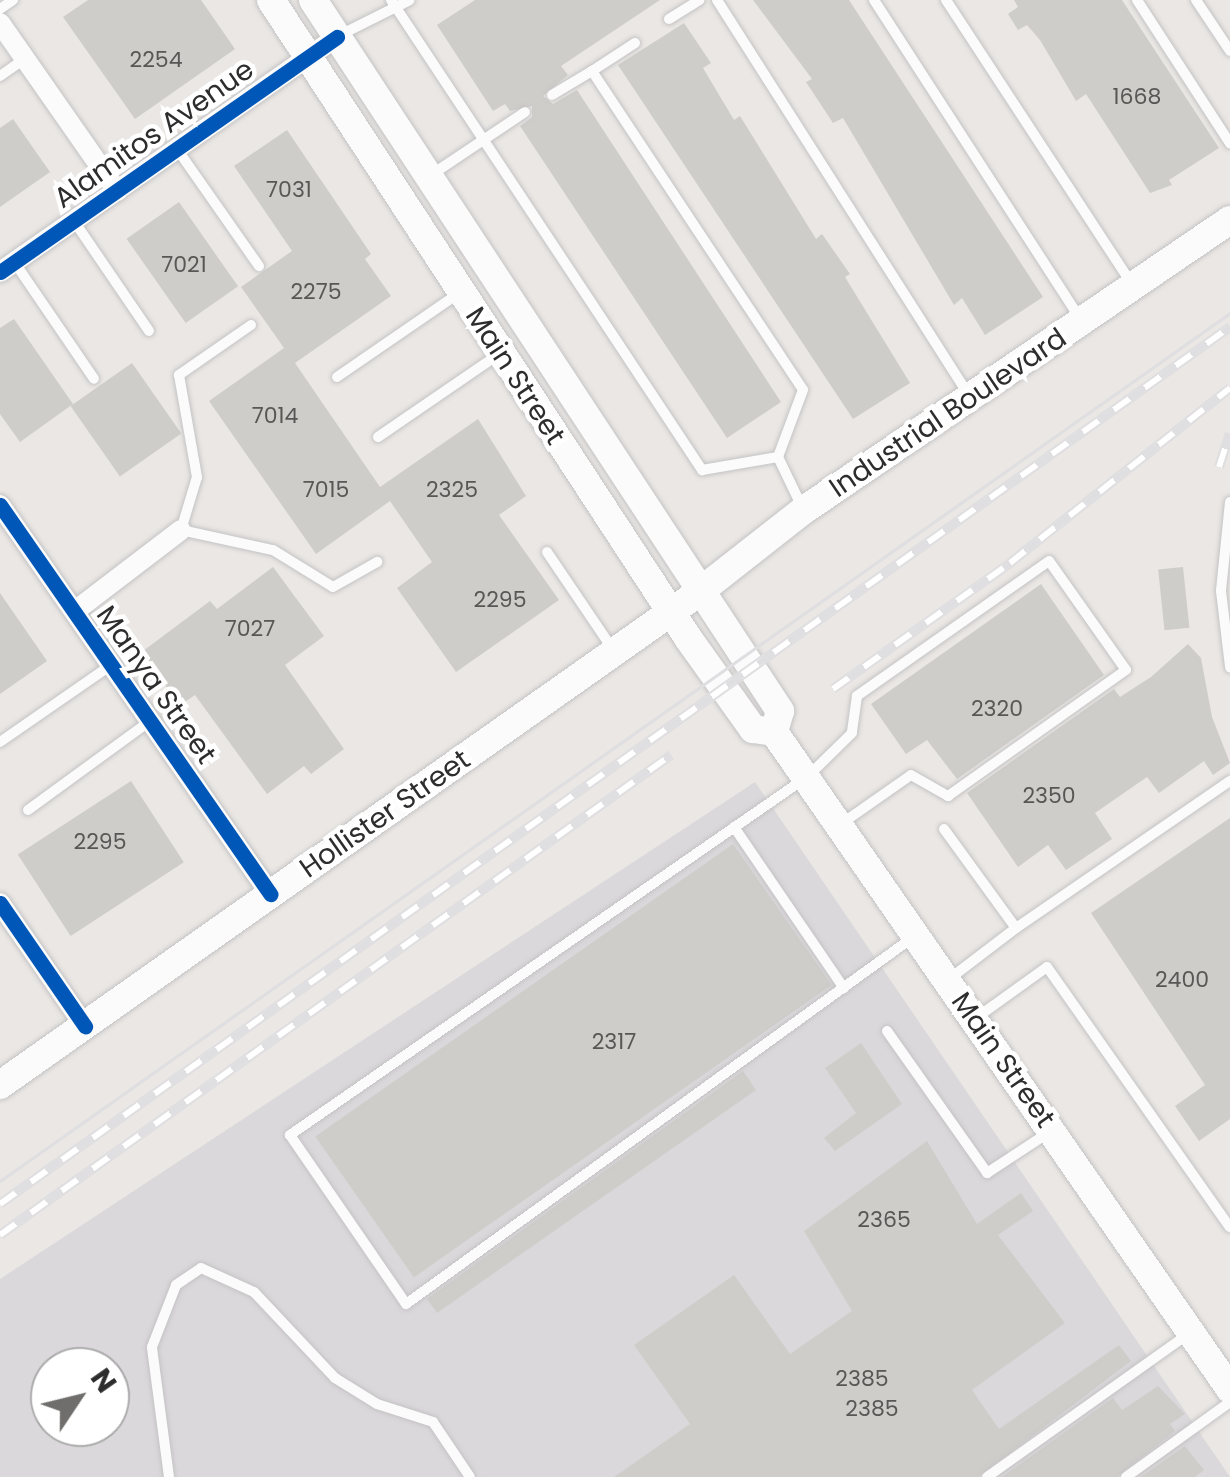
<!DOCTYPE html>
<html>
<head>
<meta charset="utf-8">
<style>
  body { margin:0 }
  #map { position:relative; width:1230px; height:1477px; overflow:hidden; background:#eae7e4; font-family:Poppins,sans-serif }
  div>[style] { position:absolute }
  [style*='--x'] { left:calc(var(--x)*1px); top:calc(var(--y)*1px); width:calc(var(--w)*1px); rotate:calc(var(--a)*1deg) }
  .industrial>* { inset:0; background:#dbd8db }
  .building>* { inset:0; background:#cfcdca; transform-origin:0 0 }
  .roads { filter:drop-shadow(0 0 2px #c4c3c4) drop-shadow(0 0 2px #c4c3c4) }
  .lane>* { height:10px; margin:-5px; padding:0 5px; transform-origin:5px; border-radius:5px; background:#fcfbfb }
  .street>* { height:20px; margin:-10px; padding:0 10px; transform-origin:10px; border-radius:10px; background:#fcfbfb }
  .secondary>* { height:28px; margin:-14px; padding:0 14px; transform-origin:14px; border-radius:14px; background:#fcfbfb }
  .tram>* { height:2.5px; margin:-1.25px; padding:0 1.25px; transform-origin:1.25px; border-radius:1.25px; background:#dfdee0 }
  .rail>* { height:10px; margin-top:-5px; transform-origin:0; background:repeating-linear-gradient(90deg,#fff 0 19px,#dfdee0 0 38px); box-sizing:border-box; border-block:2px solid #dfdee0 }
  .cycleway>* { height:15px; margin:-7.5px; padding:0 7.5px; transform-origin:7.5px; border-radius:7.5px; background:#0057b8 }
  span { translate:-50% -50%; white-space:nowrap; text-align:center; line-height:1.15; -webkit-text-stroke:9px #fff; paint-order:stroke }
  .number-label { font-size:22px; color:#575756 }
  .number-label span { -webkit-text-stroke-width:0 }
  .street-label { font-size:28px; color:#2d2d2d }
  .north { position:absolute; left:30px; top:1347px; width:100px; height:100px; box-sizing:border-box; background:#fff; border:2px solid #ababab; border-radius:50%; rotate:55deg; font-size:28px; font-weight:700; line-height:40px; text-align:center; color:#2d2d2d }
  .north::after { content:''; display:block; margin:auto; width:35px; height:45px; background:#6f6e6d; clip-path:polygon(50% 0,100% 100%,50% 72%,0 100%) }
</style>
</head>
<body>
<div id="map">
  <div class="industrial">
    <i style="clip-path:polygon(evenodd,755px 782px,1230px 1477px,0 1477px,0 1279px,755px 782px,50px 1367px,110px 1367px,110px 1427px,50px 1427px,50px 1367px)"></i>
  </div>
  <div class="building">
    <i style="clip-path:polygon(88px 0,201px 0,235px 49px,135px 119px,63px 17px)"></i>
    <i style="clip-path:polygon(475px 0,660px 0,561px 66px,568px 75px,543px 96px,553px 104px,577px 90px,781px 402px,727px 438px,520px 126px,532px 117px,532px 106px,510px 111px,505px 104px,493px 111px,437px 25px)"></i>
    <i style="clip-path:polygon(753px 0,849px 0,1043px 297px,985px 335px,962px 298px,954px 305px,843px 118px,833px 123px,806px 82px,812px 79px)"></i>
    <i style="clip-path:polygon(1014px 0,1122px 0,1219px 148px,1169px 180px,1172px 185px,1150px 193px,1086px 94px,1076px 101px,1040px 40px,1027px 25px,1018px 30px,1008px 14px,1018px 7px)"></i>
    <i style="clip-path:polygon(684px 23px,711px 63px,703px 68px,734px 120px,740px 116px,816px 239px,822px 234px,850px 274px,845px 277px,910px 383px,853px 419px,618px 65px)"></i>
    <i style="clip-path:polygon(13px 119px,50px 172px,0 207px,0 128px)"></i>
    <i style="clip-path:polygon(287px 130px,371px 254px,365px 259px,391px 296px,295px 363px,380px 487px,478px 419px,526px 496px,499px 515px,559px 600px,456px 672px,397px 588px,432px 562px,390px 501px,316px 554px,209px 401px,284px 348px,241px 287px,292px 251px,234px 166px)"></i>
    <i style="left:179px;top:202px;width:103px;height:64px;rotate:55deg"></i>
    <i style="clip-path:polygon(14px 319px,73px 404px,20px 442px,0 414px,0 328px)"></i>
    <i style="left:132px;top:363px;width:86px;height:75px;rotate:55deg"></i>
    <i style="clip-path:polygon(273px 567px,324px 636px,285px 665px,344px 749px,311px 774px,304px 766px,267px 794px,195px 695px,179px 706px,143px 651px,210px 601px,217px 609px)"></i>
    <i style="left:1183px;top:567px;width:61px;height:25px;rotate:84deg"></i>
    <i style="clip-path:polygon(1041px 584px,1104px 675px,957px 779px,927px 740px,906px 754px,871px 704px)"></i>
    <i style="clip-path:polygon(0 593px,47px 661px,0 694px)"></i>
    <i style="clip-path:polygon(1188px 644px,1201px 658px,1212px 717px,1230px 763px,1213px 775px,1204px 761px,1159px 793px,1147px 777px,1095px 813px,1112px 839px,1066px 870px,1048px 845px,1018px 867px,967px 793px,1114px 689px,1120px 697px,1151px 677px)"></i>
    <i style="left:131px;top:781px;width:97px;height:135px;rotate:57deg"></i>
    <i style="clip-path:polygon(1230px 818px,1230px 1119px,1199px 1141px,1175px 1106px,1205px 1085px,1091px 913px)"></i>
    <i style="left:733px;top:844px;width:172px;height:510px;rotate:55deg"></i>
    <i style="clip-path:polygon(861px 1043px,902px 1104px,835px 1151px,824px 1138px,856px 1113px,825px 1068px)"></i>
    <i style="clip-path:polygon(743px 1071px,756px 1090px,437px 1313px,427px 1299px)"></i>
    <i style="clip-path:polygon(927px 1141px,977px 1224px,1021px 1193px,1033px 1211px,998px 1235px,1065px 1323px,972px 1390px,999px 1429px,1119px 1345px,1131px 1361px,978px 1477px,614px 1477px,690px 1424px,634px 1345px,734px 1275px,790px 1354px,852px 1311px,804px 1231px)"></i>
    <i style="clip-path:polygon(1158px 1386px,1185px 1414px,1170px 1424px,1175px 1431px,1117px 1477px,1002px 1477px,1113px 1398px,1122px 1410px)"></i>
    <i style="clip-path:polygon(1185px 1446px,1204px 1470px,1195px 1477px,1141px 1477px)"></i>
  </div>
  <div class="roads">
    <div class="lane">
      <i style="--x:391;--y:0;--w:564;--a:56.51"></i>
      <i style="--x:702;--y:470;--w:77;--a:-9.7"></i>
      <i style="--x:778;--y:457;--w:58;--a:64.3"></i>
      <i style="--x:717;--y:0;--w:469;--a:57.5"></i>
      <i style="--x:874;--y:0;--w:379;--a:57.1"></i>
      <i style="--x:946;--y:0;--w:338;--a:56.8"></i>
      <i style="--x:1137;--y:0;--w:171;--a:57"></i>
      <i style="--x:1196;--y:0;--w:61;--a:56.3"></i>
      <i style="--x:0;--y:9;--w:16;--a:-35"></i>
      <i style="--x:669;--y:19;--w:36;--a:-32"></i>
      <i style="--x:338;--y:36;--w:80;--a:-26.6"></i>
      <i style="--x:635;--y:43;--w:51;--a:146.9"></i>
      <i style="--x:592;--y:71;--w:382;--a:56.5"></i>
      <i style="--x:803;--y:390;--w:72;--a:110.5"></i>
      <i style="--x:0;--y:76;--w:29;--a:-35"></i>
      <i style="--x:552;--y:95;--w:47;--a:-31"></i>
      <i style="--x:177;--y:149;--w:143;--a:55"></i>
      <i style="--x:431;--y:175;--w:113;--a:-33.8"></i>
      <i style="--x:74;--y:221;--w:133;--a:55.7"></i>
      <i style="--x:15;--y:263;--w:140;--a:55.7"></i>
      <i style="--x:251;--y:325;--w:88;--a:145.2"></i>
      <i style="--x:179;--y:375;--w:104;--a:80"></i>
      <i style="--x:197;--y:477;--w:55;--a:106.8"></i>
      <i style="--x:181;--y:530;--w:94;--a:12.3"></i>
      <i style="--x:273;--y:550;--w:70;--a:31.7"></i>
      <i style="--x:333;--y:587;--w:51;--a:-29.6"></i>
      <i style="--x:337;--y:377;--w:148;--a:-34.5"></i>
      <i style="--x:378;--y:437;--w:147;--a:-34.4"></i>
      <i style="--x:1230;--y:502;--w:89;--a:95.8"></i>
      <i style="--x:1221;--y:591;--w:77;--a:83.2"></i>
      <i style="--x:547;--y:552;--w:120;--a:55.9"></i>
      <i style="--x:0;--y:742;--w:135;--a:-34.7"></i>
      <i style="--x:28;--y:810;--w:151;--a:-36.1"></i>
      <i style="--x:841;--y:824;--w:85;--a:-35"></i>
      <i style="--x:911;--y:775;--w:43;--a:29.6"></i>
      <i style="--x:948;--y:796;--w:218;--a:-35.3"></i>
      <i style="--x:1126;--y:670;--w:133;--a:-125.2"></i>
      <i style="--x:1049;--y:561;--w:235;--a:144.9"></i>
      <i style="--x:857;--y:696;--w:37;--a:98"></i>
      <i style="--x:852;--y:733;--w:63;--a:135.6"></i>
      <i style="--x:807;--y:777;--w:629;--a:145.3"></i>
      <i style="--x:290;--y:1135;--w:205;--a:55.5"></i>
      <i style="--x:406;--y:1304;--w:624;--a:-35.88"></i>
      <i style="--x:734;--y:827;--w:195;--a:55.7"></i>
      <i style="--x:944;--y:829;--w:122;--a:54"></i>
      <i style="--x:1016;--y:928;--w:84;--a:142.7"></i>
      <i style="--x:1016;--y:928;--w:260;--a:-34.5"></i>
      <i style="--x:976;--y:1018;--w:87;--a:-35.7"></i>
      <i style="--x:1047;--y:967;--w:318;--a:54.9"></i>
      <i style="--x:887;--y:1031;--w:174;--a:54.8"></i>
      <i style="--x:987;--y:1173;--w:77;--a:-33.3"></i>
      <i style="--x:169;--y:1477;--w:131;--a:-97.5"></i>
      <i style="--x:152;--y:1347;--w:66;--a:-68.8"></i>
      <i style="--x:176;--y:1285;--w:30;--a:-34"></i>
      <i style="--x:201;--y:1268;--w:58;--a:24.4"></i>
      <i style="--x:254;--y:1292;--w:118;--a:46.7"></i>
      <i style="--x:335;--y:1378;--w:49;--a:31.8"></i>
      <i style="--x:377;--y:1404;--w:59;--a:17.8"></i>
      <i style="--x:433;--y:1422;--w:66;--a:56.1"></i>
      <i style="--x:987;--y:1477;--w:249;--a:-35.4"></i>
      <i style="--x:1126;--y:1477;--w:128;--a:-35.8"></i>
    </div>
    <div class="street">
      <i style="--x:0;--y:23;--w:205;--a:55.1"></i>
      <i style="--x:0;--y:272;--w:411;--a:-34.9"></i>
      <i style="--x:0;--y:505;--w:474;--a:55.2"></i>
      <i style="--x:75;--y:611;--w:133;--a:-37.4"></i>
      <i style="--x:0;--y:903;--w:150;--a:55.4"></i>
    </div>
    <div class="secondary">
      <i style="--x:271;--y:0;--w:762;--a:56.83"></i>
      <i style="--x:688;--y:638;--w:112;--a:54.5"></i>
      <i style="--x:753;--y:729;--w:21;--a:8"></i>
      <i style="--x:774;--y:732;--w:800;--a:55.24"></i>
      <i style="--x:313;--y:0;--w:851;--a:56.7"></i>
      <i style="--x:780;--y:711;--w:22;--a:106"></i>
      <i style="--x:0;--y:1085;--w:854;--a:-35.18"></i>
      <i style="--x:698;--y:593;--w:135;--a:-38.1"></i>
      <i style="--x:804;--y:510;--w:515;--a:-34.25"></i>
    </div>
  </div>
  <div class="tram">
    <i style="--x:0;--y:1181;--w:1505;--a:-35.21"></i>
  </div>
  <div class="rail">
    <i style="--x:1219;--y:467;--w:35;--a:-72"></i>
    <i style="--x:833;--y:689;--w:217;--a:-35.4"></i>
    <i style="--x:1010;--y:563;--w:281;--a:-38.5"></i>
    <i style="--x:0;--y:1204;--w:1511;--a:-35.49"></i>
    <i style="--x:0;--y:1235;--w:825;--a:-35.58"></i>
  </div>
  <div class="cycleway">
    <i style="--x:0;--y:272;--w:411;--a:-34.9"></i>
    <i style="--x:0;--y:505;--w:474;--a:55.2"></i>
    <i style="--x:0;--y:903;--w:150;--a:55.4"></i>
  </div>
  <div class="number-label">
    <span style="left:156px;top:60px">2254</span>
    <span style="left:1137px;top:97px">1668</span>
    <span style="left:289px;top:190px">7031</span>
    <span style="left:184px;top:265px">7021</span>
    <span style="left:316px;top:292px">2275</span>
    <span style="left:275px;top:416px">7014</span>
    <span style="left:326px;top:490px">7015</span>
    <span style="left:452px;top:490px">2325</span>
    <span style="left:500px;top:600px">2295</span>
    <span style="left:250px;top:629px">7027</span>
    <span style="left:997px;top:709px">2320</span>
    <span style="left:1049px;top:796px">2350</span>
    <span style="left:100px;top:842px">2295</span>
    <span style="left:1182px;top:980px">2400</span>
    <span style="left:614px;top:1042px">2317</span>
    <span style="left:884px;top:1220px">2365</span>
    <span style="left:862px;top:1379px">2385</span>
    <span style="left:872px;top:1409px">2385</span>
  </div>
  <div class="street-label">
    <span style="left:154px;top:134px;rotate:-35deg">Alamitos Avenue</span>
    <span style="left:515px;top:376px;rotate:57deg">Main Street</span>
    <span style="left:948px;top:413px;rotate:-34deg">Industrial Boulevard</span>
    <span style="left:156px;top:685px;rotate:55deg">Manya Street</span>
    <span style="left:385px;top:814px;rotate:-35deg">Hollister Street</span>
    <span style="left:1003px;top:1060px;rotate:55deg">Main Street</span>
  </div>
  <div class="north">N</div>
</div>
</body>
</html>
